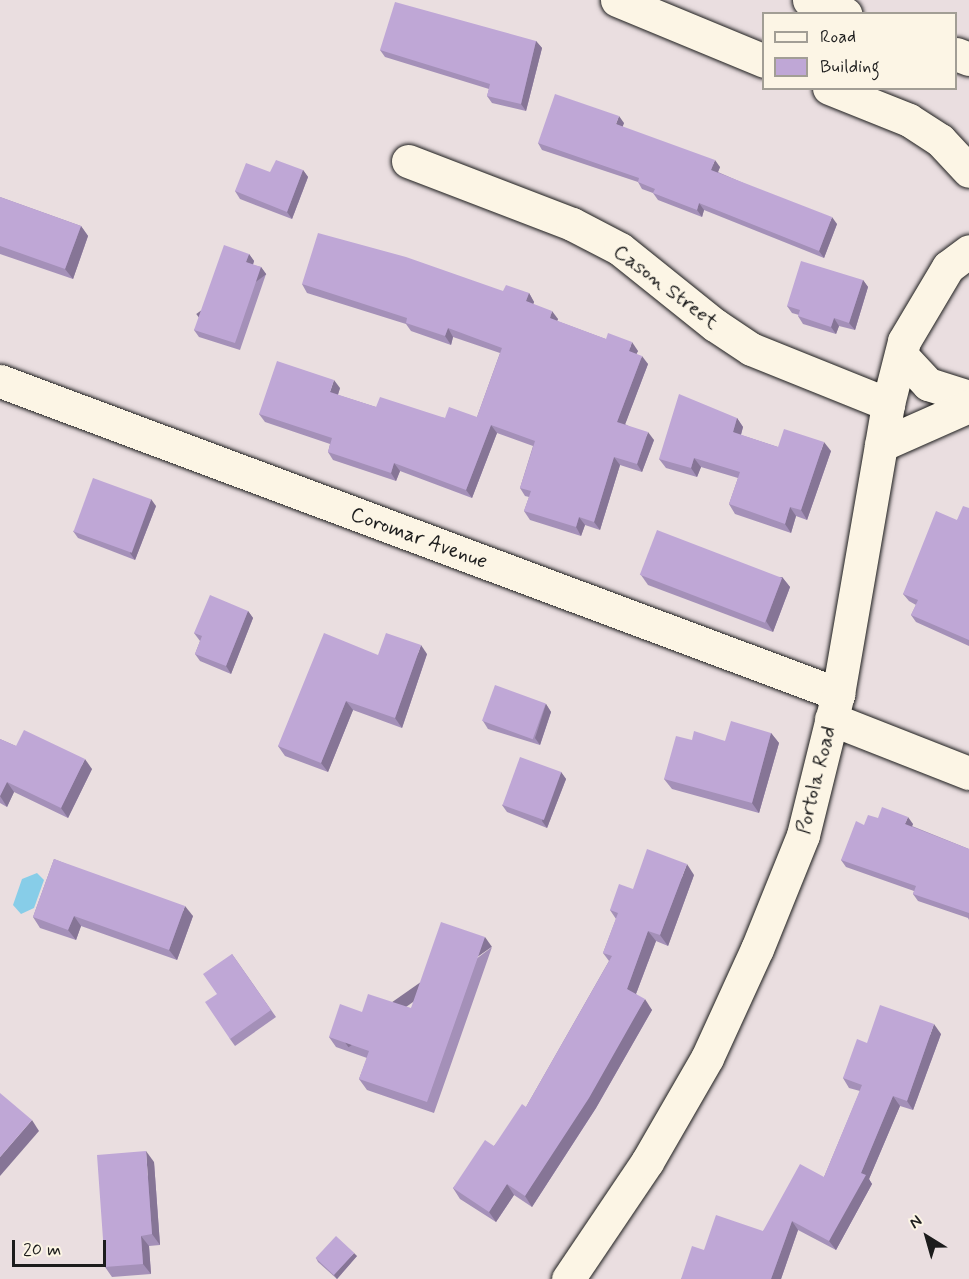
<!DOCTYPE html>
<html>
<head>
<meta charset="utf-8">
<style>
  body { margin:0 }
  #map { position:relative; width:969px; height:1279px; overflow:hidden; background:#eadee0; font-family:Mynerve,sans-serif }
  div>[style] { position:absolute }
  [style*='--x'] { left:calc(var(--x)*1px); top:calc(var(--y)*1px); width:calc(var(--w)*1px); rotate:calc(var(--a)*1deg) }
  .water>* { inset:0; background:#87cde8 }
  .roads { filter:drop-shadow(0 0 2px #1c1c1c) drop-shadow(0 0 2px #1c1c1c) }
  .minor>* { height:33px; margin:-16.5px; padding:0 16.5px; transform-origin:16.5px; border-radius:16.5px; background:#fcf5e5 }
  .highway>* { height:33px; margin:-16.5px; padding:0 16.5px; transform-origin:16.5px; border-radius:16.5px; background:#fcf5e5 }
  .wall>* { inset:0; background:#a490b8 }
  .shaded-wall>* { inset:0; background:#867596; transform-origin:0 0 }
  .building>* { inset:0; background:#bfa7d6; transform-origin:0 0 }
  span { translate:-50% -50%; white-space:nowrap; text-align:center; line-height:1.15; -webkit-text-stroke:6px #fcf5e5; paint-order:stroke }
  .street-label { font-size:21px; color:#1c1c1c }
  .legend { position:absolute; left:762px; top:12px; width:195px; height:78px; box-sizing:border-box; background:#fcf5e5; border:2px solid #a29e95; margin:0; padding:8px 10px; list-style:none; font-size:18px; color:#1c1c1c }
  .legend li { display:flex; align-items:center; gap:12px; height:30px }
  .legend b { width:30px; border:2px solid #a29e95 }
  .north { position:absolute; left:897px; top:1207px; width:60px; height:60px; -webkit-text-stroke:4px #fcf5e5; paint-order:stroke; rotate:323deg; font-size:16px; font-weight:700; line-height:24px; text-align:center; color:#1c1c1c }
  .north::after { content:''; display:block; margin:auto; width:21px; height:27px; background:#1c1c1c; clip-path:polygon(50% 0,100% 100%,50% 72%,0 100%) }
  .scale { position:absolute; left:12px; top:1240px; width:94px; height:27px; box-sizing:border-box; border:3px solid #1c1c1c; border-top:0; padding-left:8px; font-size:18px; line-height:21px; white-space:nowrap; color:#1c1c1c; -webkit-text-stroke:4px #fcf5e5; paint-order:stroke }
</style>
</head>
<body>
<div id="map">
  <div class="water">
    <i style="clip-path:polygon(37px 873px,44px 880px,34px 908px,21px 914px,13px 905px,22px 879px)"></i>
  </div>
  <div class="roads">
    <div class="minor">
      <i style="--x:408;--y:161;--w:176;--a:21"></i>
      <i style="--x:572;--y:224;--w:54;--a:27.5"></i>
      <i style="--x:620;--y:249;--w:122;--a:38.7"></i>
      <i style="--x:715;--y:325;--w:43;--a:33.7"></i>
      <i style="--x:751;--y:349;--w:148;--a:21.9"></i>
      <i style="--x:901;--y:355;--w:40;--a:47"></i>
      <i style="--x:928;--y:384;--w:43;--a:17.6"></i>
      <i style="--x:0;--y:381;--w:895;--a:20.48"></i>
      <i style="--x:881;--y:445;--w:96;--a:-23.9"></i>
      <i style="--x:831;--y:719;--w:148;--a:21.4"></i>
      <i style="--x:568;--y:1279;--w:141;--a:-56"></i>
      <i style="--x:647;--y:1162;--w:120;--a:-60"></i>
      <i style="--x:707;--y:1058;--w:120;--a:-65.4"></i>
      <i style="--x:757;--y:949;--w:123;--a:-68"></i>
      <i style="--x:803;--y:835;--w:145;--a:-76.1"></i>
      <i style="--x:838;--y:694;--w:294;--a:-80.2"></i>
      <i style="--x:888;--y:404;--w:65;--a:-75.7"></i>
      <i style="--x:904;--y:341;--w:86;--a:-59.3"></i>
      <i style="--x:948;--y:267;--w:26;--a:-37"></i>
    </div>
    <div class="highway">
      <i style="--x:617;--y:0;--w:159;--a:22.5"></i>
      <i style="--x:809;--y:0;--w:39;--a:21"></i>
      <i style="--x:956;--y:54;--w:14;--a:21"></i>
      <i style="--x:829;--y:88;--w:86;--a:21.8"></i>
      <i style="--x:909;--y:120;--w:37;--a:33"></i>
      <i style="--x:940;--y:140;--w:42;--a:46.9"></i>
    </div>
  </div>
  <div class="wall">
    <i style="clip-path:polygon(536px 41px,542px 48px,526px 111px,492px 103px,487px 96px,489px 89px,385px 57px,380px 50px)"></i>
    <i style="clip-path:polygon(624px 123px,622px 127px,720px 167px,718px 172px,837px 224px,824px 258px,704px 210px,702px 217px,658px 200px,653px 193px,642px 189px,638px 182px,542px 150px,538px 143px)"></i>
    <i style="clip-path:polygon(303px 170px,308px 177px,292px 219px,240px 199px,235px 191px,270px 172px)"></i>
    <i style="clip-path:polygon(0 197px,81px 226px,88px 236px,73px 279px,0 254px)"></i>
    <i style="clip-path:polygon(249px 254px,254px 261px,253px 265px,261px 267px,266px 274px,240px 350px,199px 337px,194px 330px)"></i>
    <i style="clip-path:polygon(863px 280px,868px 287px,855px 330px,839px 326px,836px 334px,803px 324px,798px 316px,799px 315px,792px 313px,787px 306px)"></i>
    <i style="clip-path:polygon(302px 284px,503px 291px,529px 293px,534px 302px,533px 304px,558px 319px,557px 321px,638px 351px,636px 354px,648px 364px,625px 424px,654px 440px,642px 472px,620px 465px,600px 530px,585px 525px,581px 536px,530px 520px,524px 511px,529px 497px,525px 496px,520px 488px,533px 446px,497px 433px,472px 498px,400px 471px,396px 481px,333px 460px,328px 452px,330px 444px,265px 422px,259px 414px,340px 388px,338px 395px,376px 407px,445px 418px,477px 417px,500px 353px,453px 337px,451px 345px,411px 331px,406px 324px,307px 293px)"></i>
    <i style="clip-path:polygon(737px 418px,743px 427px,741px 435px,778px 447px,831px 451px,807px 520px,796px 516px,791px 533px,735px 514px,729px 504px,738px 478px,701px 467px,697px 477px,666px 468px,659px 459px)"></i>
    <i style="clip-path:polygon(156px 506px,135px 560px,78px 538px,73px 531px)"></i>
    <i style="clip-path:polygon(969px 508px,969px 646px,916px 622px,911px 615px,916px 605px,909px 601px,903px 594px,957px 520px)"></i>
    <i style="clip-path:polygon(641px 575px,782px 577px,790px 587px,773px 632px,648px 585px)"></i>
    <i style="clip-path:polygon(248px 611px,253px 618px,231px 674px,200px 661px,195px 654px,200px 641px,194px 633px)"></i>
    <i style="clip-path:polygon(427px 654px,402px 728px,353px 710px,328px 772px,285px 756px,278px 746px,378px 655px)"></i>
    <i style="clip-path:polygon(546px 704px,551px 712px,540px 745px,488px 729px,483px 721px)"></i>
    <i style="clip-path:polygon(771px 733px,779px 743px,759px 813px,672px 789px,664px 779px,692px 740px,725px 741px)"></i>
    <i style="clip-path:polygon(0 739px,16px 746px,92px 769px,68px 818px,14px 792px,7px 807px,0 803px)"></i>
    <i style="clip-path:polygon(561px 772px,566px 779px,547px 828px,507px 812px,502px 805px)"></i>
    <i style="clip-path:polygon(878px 818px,913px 824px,912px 826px,969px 849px,969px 920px,968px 918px,918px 901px,913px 894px,914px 891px,846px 867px,841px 860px)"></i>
    <i style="clip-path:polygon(54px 859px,193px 916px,177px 960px,81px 926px,76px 940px,40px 928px,33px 917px)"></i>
    <i style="clip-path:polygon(694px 875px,668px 946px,656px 941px,636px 994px,652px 1010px,596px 1108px,532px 1207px,514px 1195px,496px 1222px,460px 1199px,453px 1188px,494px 1146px,526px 1107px,609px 961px,603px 953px,616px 919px,610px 910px,633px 889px)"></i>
    <i style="clip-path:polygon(492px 947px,434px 1113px,367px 1090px,359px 1079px,367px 1058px,336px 1047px,329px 1037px,362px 1012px,411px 1008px)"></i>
    <i style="clip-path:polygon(232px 954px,276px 1017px,235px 1046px,230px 1039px,217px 994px)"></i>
    <i style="clip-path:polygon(941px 1034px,913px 1110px,900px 1106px,869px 1179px,872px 1184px,836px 1250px,798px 1230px,781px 1279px,681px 1279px,704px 1250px,763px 1231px,824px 1177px,860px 1091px,849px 1088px,843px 1078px,867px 1043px)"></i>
    <i style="clip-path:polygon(154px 1162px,160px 1245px,149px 1246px,151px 1274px,112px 1277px,105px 1267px)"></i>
    <i style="clip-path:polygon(357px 1256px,337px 1279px,318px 1262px,316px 1258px)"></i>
  </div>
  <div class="shaded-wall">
    <i style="clip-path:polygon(536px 41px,542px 48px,526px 111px,521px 104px)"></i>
    <i style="clip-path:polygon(619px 116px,624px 123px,621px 131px,616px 124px)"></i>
    <i style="clip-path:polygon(715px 160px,720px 167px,716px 177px,711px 170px)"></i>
    <i style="clip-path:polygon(303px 170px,308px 177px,292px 219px,287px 212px)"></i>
    <i style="clip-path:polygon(699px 203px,704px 210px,702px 217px,697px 210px)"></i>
    <i style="clip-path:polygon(832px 217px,837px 224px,824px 258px,819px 251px)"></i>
    <i style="clip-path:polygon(81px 226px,88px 236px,73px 279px,65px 269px)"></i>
    <i style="clip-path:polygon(249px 254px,254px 261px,251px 270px,246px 262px)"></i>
    <i style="left:261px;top:267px;width:9px;height:80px;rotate:54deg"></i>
    <i style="clip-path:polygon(863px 280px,868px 287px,855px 330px,849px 323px)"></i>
    <i style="clip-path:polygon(529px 293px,534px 302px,531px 310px,526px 301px)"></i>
    <i style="clip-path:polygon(552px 311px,558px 319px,555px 326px,550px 318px)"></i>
    <i style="clip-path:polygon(834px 318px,839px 326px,836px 334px,831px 327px)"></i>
    <i style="clip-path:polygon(448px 328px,453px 337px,451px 345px,445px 336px)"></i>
    <i style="clip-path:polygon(632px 342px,638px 351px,634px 359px,629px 351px)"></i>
    <i style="clip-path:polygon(642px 356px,648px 364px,623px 430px,617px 422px)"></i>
    <i style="clip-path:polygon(334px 380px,340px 388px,336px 400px,330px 392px)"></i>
    <i style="clip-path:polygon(737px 418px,743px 427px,739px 441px,733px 432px)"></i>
    <i style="clip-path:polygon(491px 425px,497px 433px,472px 498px,466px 490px)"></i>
    <i style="clip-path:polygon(648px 432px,654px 440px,642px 472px,637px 464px)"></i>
    <i style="clip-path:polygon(824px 442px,831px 451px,807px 520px,801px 510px)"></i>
    <i style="clip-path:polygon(614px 457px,620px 465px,600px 530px,594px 522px)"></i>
    <i style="clip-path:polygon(694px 458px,701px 467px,697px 477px,691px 468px)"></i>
    <i style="clip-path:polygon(394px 463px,400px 471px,396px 481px,391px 473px)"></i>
    <i style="clip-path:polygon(151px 499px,156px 506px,135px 560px,130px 553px)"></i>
    <i style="clip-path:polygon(790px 507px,796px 516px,791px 533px,785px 524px)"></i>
    <i style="clip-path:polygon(579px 517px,585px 525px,581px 536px,576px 527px)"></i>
    <i style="clip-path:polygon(782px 577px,790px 587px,773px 632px,766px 621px)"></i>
    <i style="clip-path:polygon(248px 611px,253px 618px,231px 674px,226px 666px)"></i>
    <i style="clip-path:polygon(421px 645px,427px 654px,402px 728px,395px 718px)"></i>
    <i style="clip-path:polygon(346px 701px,353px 710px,328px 772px,321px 763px)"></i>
    <i style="clip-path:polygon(546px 704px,551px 712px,540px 745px,535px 738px)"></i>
    <i style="clip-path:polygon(771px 733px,779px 743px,759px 813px,752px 803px)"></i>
    <i style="clip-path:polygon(85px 759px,92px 769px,68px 818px,61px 808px)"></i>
    <i style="clip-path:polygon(561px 772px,566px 779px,547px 828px,542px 821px)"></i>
    <i style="clip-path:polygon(7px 782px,14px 792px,7px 807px,0 796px)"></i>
    <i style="clip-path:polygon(908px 817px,913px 824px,910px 831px,905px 824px)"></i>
    <i style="clip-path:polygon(687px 864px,694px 875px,668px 946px,660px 935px)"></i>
    <i style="clip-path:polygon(185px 906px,193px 916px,177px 960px,169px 950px)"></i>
    <i style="clip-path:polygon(74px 916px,81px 926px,76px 940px,68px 930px)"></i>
    <i style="clip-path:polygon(648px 931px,656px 941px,634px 999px,627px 989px)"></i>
    <i style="left:485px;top:937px;width:12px;height:175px;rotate:55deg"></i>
    <i style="clip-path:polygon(645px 999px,652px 1010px,596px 1108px,532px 1207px,525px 1196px)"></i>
    <i style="clip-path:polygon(934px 1024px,941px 1034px,913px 1110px,907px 1101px)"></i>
    <i style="clip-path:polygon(893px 1096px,900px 1106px,869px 1179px,872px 1184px,836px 1250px,829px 1241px,861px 1173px)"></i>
    <i style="clip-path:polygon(32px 1120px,39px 1131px,0 1176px,0 1157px)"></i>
    <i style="clip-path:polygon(146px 1151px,154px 1162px,160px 1245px,152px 1234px)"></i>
    <i style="clip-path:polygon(507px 1184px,514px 1195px,496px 1222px,489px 1212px)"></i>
    <i style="clip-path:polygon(792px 1221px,798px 1230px,781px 1279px,771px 1279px)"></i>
    <i style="clip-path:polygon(141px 1236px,149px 1246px,151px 1274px,143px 1264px)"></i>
    <i style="clip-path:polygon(354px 1253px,357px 1256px,337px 1279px,334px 1275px)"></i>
  </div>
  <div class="building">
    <i style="clip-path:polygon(395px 2px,536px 41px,521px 104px,487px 96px,490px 84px,380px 50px)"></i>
    <i style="clip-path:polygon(555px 94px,619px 116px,616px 124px,715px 160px,711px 170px,832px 217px,819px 251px,699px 203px,697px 210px,653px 193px,655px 189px,638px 182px,639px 178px,538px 143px)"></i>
    <i style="clip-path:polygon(276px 160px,303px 170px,287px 212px,235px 191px,246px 163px,270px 172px)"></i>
    <i style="clip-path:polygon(0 197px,81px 226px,65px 269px,0 246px)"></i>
    <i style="clip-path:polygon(318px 233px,406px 257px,503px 291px,506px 285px,529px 293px,526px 301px,552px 311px,550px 318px,606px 339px,608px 333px,632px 342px,629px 351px,642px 356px,617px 422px,648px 432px,637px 464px,614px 457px,594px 522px,579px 517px,576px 527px,524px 511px,531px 491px,520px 488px,535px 441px,491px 425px,466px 490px,394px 463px,391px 473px,328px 452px,332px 438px,259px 414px,277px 361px,334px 380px,330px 392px,376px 407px,380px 397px,445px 418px,449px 407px,477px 417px,502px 348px,448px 328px,445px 336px,406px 323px,407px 318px,302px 284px)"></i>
    <i style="clip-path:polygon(224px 245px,249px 254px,246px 262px,261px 267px,235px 343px,194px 330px)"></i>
    <i style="clip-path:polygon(801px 261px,863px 280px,849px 323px,834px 318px,831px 327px,798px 316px,800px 310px,787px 306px)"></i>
    <i style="clip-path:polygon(679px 394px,737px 418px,733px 432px,778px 447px,784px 429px,824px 442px,801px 510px,790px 507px,785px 524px,729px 504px,740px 472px,694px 458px,691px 468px,659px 459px)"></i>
    <i style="left:93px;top:478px;width:62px;height:57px;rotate:20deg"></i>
    <i style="clip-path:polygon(963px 506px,969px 508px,969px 640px,911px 615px,918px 600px,903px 594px,936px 511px,957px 520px)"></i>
    <i style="left:657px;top:530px;width:134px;height:48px;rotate:21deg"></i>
    <i style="clip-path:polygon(210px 595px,248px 611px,226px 666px,195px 654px,202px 636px,194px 633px)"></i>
    <i style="clip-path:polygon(324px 633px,378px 655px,386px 633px,421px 645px,395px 718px,346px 701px,321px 763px,278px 746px)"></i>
    <i style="left:495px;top:685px;width:54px;height:38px;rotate:20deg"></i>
    <i style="clip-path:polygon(731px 721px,771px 733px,752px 803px,664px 779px,676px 736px,692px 740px,694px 731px,725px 741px)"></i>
    <i style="clip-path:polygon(24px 730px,85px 759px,61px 808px,7px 782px,0 796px,0 739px,16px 746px)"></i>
    <i style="left:520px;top:757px;width:44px;height:51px;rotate:20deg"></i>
    <i style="clip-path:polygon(882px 807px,908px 817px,905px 824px,969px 849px,969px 913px,913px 894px,916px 886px,841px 860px,856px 821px,864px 825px,868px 815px,878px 818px)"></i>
    <i style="clip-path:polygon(647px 849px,687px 864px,660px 935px,648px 931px,627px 989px,645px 999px,589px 1098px,525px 1196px,507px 1184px,489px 1212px,453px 1188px,485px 1140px,494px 1146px,522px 1104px,526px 1107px,612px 956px,603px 953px,618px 913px,610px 910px,619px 884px,633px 889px)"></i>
    <i style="clip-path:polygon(54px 859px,185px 906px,169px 950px,74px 916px,68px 930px,33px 917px)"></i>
    <i style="clip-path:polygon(441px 922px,485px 937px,427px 1102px,359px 1079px,369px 1051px,329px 1037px,340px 1004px,362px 1012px,368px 994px,411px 1008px)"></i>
    <i style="clip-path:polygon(232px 954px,271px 1010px,230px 1039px,205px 1002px,217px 994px,203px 974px)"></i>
    <i style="clip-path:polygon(880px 1005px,934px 1024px,907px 1101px,893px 1096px,861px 1173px,866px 1175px,829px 1241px,792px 1221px,771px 1279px,681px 1279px,692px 1246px,704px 1250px,716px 1215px,763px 1231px,800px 1164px,824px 1177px,862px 1085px,843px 1078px,857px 1039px,867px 1043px)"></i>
    <i style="clip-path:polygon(0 1093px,32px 1120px,0 1157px)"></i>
    <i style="clip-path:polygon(146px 1151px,152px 1234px,141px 1236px,143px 1264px,105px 1267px,97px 1155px)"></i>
    <i style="left:336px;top:1236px;width:25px;height:30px;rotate:43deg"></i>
  </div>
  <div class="street-label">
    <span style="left:666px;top:287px;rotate:37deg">Cason Street</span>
    <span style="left:419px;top:538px;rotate:20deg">Coromar Avenue</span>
    <span style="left:816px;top:780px;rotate:-76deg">Portola Road</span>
  </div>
  <ul class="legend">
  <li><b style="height:8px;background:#fcf5e5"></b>Road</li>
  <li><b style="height:16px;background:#bfa7d6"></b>Building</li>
  </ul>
  <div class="north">N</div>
  <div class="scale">20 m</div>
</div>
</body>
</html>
